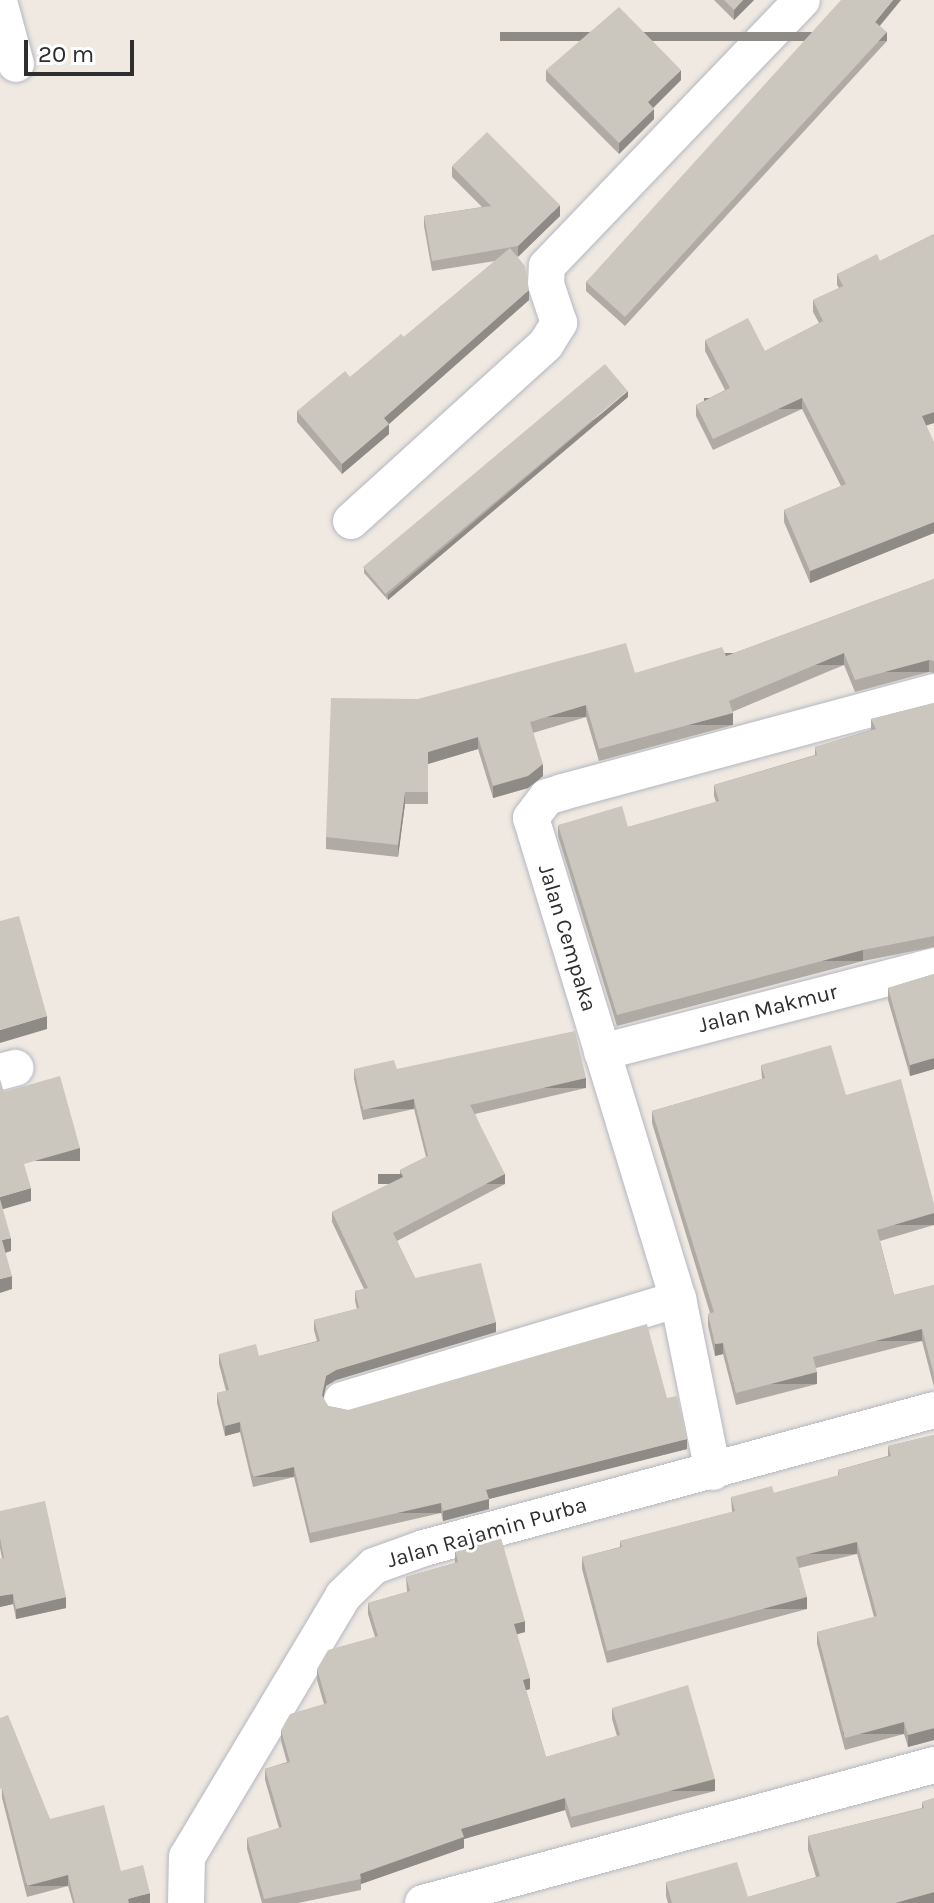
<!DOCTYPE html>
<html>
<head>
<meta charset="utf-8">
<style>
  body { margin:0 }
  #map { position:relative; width:934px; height:1903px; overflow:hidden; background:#efe9e1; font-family:Karla,sans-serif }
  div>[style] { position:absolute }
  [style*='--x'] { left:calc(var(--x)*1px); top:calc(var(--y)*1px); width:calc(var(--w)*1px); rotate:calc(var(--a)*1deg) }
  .roads { filter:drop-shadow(0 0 2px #b4b7c1) drop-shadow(0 0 2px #b4b7c1) }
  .minor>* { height:36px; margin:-18px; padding:0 18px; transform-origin:18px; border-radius:18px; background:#fff }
  .wall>* { inset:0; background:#afaba4 }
  .shaded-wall>* { inset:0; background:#8e8b86; transform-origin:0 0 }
  .building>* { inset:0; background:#cbc7bf; transform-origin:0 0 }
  span { translate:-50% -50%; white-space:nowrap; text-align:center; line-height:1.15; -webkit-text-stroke:6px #fff; paint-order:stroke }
  .street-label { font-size:22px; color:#2e2e2e }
  .scale { position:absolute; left:24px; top:40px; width:110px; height:36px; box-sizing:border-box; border:4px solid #2e2e2e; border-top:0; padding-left:10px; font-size:24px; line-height:28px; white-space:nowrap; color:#2e2e2e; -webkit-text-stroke:6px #fff; paint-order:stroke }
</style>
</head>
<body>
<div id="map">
  <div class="roads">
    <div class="minor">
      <i style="--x:0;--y:5;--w:61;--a:74.8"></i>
      <i style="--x:351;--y:521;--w:263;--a:-42.2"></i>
      <i style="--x:546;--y:344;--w:25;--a:-58"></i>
      <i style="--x:559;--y:323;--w:41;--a:-108.4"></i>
      <i style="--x:546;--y:284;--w:18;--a:-87"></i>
      <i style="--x:547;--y:266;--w:368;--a:-46.2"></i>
      <i style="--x:602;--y:1052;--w:343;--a:-14.5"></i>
      <i style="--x:0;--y:1072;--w:16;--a:-15"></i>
      <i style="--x:342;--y:1400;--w:351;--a:-16.7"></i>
      <i style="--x:713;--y:1472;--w:177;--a:-101.4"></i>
      <i style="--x:678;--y:1299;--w:503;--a:-106.99"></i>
      <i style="--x:531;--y:818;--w:26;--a:-53"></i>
      <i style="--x:547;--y:797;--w:17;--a:-17"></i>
      <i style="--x:563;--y:792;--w:384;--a:-15.1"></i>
      <i style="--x:186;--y:1903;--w:46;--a:-88.8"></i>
      <i style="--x:187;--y:1857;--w:304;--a:-59.1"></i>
      <i style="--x:343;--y:1596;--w:43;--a:-44.1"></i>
      <i style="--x:374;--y:1566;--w:53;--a:-19.8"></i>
      <i style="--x:424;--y:1548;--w:528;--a:-15.14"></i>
      <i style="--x:423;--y:1903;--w:529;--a:-15.11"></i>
    </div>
  </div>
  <div class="wall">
    <i style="clip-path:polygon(714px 0,754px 0,734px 20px)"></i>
    <i style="clip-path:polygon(901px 0,880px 26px,887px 41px,625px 326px,586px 291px,586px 282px)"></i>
    <i style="clip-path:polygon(546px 70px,681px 80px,653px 108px,654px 119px,619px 154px,546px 81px)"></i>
    <i style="clip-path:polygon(452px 166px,560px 216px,517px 257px,529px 300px,389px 424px,389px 434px,342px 474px,297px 422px,297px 411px,350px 377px,404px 337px,495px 261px,432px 271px,424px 226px,424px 216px,482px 207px,452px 177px)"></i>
    <i style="clip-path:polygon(934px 234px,934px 423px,926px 425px,934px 443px,934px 533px,810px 583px,784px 522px,784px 510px,841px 486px,802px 409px,713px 450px,696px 416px,696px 405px,725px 390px,705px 351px,705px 340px,765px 351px,819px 323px,813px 312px,813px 300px,839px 288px,837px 285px,837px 274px,880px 261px)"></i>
    <i style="clip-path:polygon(628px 397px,388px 600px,364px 573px,364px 568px)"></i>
    <i style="clip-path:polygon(934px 579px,934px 673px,929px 672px,855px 692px,844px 665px,732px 712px,733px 725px,599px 761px,586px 717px,533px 733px,543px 776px,528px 788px,493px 798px,478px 749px,428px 764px,428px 804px,405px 804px,398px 857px,326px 849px,326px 837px,418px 699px,635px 673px,726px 656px)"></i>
    <i style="clip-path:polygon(934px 703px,934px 947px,863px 961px,617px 1026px,558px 836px,558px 825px,628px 827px,716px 802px,714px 796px,714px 785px,815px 755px,815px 747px,871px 730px,871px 719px)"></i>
    <i style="clip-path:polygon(934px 974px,934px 1069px,910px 1076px,888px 1000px,888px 988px)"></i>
    <i style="clip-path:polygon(761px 1065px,846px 1095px,934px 1204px,934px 1225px,880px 1241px,894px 1295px,934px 1285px,934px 1387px,922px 1341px,816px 1368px,817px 1384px,736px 1405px,723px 1354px,715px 1356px,708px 1326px,708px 1314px,710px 1313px,652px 1123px,652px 1111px,762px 1079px)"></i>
    <i style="clip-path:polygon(354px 1069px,397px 1069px,586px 1088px,475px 1114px,505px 1184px,397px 1241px,415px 1278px,496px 1332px,336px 1380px,326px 1386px,323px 1398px,328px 1406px,348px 1410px,667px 1398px,687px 1449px,489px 1499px,489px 1509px,443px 1521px,441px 1513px,310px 1543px,294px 1477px,253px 1487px,240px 1432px,225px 1436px,217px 1403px,217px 1393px,226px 1391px,219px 1364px,219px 1354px,259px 1356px,317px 1341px,314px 1330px,314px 1320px,357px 1309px,355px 1301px,355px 1291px,364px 1289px,332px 1222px,332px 1212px,400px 1179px,400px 1170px,426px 1157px,414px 1109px,363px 1120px,354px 1079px)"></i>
    <i style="clip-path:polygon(934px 1435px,934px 1740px,908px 1747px,904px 1734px,845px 1750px,817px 1644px,817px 1632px,874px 1617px,857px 1554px,799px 1568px,807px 1609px,607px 1663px,582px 1569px,582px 1557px,620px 1547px,620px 1541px,732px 1512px,731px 1497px,774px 1493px,838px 1476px,838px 1470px,888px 1456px,888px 1446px)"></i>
    <i style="clip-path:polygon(0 1511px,66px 1608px,16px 1619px,13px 1604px,0 1607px,0 1559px,2px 1558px,0 1548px)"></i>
    <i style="clip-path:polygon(455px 1550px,525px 1632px,517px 1634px,530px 1689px,526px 1690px,546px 1757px,617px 1736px,612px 1719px,612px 1708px,715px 1791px,571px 1828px,565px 1810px,464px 1839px,464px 1848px,361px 1884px,361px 1890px,298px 1903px,262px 1903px,247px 1849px,247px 1838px,279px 1828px,265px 1780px,265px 1769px,287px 1762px,281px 1741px,281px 1730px,324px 1704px,317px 1680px,317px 1669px,375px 1637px,368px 1614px,368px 1603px,407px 1592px,406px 1577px,455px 1563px)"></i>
    <i style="clip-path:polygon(0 1718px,50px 1819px,121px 1871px,150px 1903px,73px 1903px,68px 1886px,27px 1897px,2px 1798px)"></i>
    <i style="clip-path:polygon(934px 1798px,934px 1903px,668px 1903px,666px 1896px,666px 1882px,748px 1897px,816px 1877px,808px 1850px,808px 1836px,922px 1808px,922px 1802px)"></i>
  </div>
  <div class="shaded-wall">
    <i style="clip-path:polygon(743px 0,754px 0,734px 20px,734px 10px)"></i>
    <i style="clip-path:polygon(893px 0,901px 0,875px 31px,875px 22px)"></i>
    <i style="left:887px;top:32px;width:9px;height:387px;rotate:90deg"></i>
    <i style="clip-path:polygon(681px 70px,681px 80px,648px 113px,648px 102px)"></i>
    <i style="clip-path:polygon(654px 109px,654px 119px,619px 154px,619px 143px)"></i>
    <i style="clip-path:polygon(560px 205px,560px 216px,518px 257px,518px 246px)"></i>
    <i style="clip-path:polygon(529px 290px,529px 300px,389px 424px,389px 434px,342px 474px,342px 464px,384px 418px)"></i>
    <i style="clip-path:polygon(628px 391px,628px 397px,388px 600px,388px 595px)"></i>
    <i style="left:802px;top:398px;width:11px;height:98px;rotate:90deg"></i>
    <i style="clip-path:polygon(934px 412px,934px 423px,922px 427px,922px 416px)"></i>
    <i style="clip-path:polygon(934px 522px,934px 533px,810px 583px,810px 571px)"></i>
    <i style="left:844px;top:653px;width:12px;height:125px;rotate:90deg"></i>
    <i style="left:929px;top:660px;width:12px;height:77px;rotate:90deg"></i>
    <i style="left:586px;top:705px;width:12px;height:59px;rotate:90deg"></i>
    <i style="left:733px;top:713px;width:12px;height:139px;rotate:90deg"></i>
    <i style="clip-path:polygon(478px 737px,478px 749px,428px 764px,428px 804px,428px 752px)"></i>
    <i style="clip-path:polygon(543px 764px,543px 776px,528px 788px,493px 798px,493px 786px)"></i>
    <i style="clip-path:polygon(405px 792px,405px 804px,398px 857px,398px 845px)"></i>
    <i style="left:863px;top:950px;width:11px;height:254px;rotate:90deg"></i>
    <i style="clip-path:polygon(47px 1016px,47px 1029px,0 1043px,0 1030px)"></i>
    <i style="clip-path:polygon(934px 1058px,934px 1069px,910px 1076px,910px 1065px)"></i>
    <i style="left:586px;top:1078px;width:10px;height:119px;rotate:90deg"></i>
    <i style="left:414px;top:1099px;width:10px;height:52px;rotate:90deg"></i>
    <i style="left:80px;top:1148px;width:13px;height:58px;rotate:90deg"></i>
    <i style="left:505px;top:1174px;width:10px;height:127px;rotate:90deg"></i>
    <i style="clip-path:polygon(31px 1188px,31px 1201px,0 1210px,0 1197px)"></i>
    <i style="left:934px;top:1213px;width:12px;height:59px;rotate:90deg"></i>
    <i style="clip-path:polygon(11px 1238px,11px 1251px,2px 1254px,2px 1240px)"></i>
    <i style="clip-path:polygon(12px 1276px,12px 1289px,0 1293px,0 1279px)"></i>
    <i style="clip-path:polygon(496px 1322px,496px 1332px,336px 1380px,326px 1386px,322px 1405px,322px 1395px,326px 1376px,336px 1370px)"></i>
    <i style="left:922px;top:1329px;width:12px;height:113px;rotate:90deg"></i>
    <i style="clip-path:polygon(723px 1343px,723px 1354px,715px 1356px,715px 1344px)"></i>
    <i style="left:817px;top:1372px;width:12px;height:84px;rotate:90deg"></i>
    <i style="clip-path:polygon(240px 1422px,240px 1432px,225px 1436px,225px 1426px)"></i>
    <i style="clip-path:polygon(687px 1439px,687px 1449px,489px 1499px,489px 1509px,443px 1521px,443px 1511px,486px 1490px)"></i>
    <i style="left:294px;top:1467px;width:10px;height:42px;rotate:90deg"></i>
    <i style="left:441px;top:1503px;width:10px;height:134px;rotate:90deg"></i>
    <i style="left:857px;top:1542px;width:12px;height:63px;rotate:90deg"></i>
    <i style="clip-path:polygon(13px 1594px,13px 1604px,0 1607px,0 1596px)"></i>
    <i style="clip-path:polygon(66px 1597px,66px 1608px,16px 1619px,16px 1609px)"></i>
    <i style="left:807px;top:1597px;width:12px;height:207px;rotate:90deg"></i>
    <i style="clip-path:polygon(525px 1621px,525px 1632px,514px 1635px,514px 1624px)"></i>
    <i style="clip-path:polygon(530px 1678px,530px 1689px,523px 1691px,523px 1680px)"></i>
    <i style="left:904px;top:1722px;width:12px;height:61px;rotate:90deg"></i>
    <i style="clip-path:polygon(934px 1728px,934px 1740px,908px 1747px,908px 1735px)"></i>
    <i style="left:715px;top:1779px;width:12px;height:149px;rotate:90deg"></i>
    <i style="clip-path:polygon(565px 1798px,565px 1810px,464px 1839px,464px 1848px,361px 1884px,360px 1874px,461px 1829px)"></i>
    <i style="left:68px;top:1875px;width:11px;height:42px;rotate:90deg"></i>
    <i style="clip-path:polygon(934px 1892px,934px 1903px,895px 1903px)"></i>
    <i style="clip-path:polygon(150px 1893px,150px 1903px,128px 1903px,128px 1899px)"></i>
  </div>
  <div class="building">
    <i style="clip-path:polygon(724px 0,743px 0,734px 10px)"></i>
    <i style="clip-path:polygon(841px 0,893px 0,875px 22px,887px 32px,625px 317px,586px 282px)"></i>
    <i style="clip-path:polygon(619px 7px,681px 70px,648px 102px,654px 109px,619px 143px,546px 70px)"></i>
    <i style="clip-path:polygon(487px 132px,560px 205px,518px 246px,432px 261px,424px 216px,491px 206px,452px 166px)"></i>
    <i style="clip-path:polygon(934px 234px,934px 412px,922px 416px,934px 443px,934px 522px,810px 571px,784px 510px,846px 484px,802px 398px,713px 439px,696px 405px,730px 388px,705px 340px,748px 318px,765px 351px,823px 321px,813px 300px,843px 286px,837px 274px,877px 254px,880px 261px)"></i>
    <i style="clip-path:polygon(510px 248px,525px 266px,529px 290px,384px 418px,389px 424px,342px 464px,297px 411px,345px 371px,350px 377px,401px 334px,404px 337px)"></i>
    <i style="left:605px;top:364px;width:35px;height:316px;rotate:50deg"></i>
    <i style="clip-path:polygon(934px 579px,934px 661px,929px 660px,855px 680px,844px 653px,729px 701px,733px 713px,599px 749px,586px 705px,530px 722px,543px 764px,528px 776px,493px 786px,478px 737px,428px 752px,428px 792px,405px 792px,398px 845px,326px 837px,331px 698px,418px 699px,626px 643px,635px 673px,722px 647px,726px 656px)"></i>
    <i style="clip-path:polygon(934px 703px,934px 936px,863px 950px,617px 1015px,558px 825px,622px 806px,628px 827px,719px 801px,714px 785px,817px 755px,815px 747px,876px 729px,871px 719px)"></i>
    <i style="clip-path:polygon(19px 916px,47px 1016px,0 1030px,0 921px)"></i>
    <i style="clip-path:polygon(934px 974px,934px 1058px,910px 1065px,888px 988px)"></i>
    <i style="clip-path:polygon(575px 1031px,586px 1078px,470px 1105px,505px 1174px,393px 1233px,415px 1278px,481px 1263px,496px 1322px,336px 1370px,326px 1376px,322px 1395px,328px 1406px,348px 1410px,647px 1324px,667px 1398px,677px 1396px,687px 1439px,486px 1490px,489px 1499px,443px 1511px,441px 1503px,310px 1533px,294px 1467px,253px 1477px,240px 1422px,225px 1426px,217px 1393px,229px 1390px,219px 1354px,256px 1344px,259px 1356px,320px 1341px,314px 1320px,359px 1308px,355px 1291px,368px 1288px,332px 1212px,403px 1177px,400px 1170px,428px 1156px,414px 1099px,363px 1110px,354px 1069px,394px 1060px,397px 1069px)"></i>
    <i style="clip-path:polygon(831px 1045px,846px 1095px,901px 1079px,934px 1204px,934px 1213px,877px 1230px,894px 1295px,934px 1285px,934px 1375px,922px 1329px,813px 1357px,817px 1372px,736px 1393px,723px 1343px,715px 1344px,708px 1314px,714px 1312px,652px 1111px,765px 1078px,761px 1065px)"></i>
    <i style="clip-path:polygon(60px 1076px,80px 1148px,24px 1164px,31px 1188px,0 1197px,0 1079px,4px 1092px)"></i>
    <i style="clip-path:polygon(0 1199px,11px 1238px,2px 1240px,12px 1276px,0 1279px)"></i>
    <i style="clip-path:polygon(934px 1435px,934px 1728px,908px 1735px,904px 1722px,845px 1738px,817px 1632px,877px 1616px,857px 1542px,796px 1557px,807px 1597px,607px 1651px,582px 1557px,622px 1547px,620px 1541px,735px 1511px,731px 1497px,772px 1486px,774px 1493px,839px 1475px,838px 1470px,891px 1456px,888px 1446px)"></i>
    <i style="clip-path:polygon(45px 1501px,66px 1597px,16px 1609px,13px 1594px,0 1596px,0 1559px,4px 1558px,0 1538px,0 1511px)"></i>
    <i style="clip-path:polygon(501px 1538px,525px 1621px,514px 1624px,530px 1678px,523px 1680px,546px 1757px,620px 1735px,612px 1708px,688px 1685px,715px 1779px,571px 1817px,565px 1798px,461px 1829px,464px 1837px,360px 1874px,361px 1879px,264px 1899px,247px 1838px,282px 1827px,265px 1769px,290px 1762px,281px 1730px,290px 1714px,327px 1703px,317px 1669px,328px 1650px,378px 1636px,368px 1603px,410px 1591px,406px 1577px,458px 1562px,455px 1550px)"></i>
    <i style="clip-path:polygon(8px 1715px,50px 1819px,104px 1805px,121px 1871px,143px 1865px,150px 1893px,128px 1899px,129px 1903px,75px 1903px,68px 1875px,27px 1886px,2px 1788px,0 1789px,0 1718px)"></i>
    <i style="clip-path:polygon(934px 1798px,934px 1892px,895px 1903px,672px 1903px,666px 1882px,737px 1862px,748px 1897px,820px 1876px,808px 1836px,924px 1808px,922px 1802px)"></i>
  </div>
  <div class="street-label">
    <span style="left:567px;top:938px;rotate:73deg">Jalan Cempaka</span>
    <span style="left:768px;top:1009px;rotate:-14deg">Jalan Makmur</span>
    <span style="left:487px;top:1533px;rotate:-16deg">Jalan Rajamin Purba</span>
  </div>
  <div class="scale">20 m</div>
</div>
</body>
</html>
